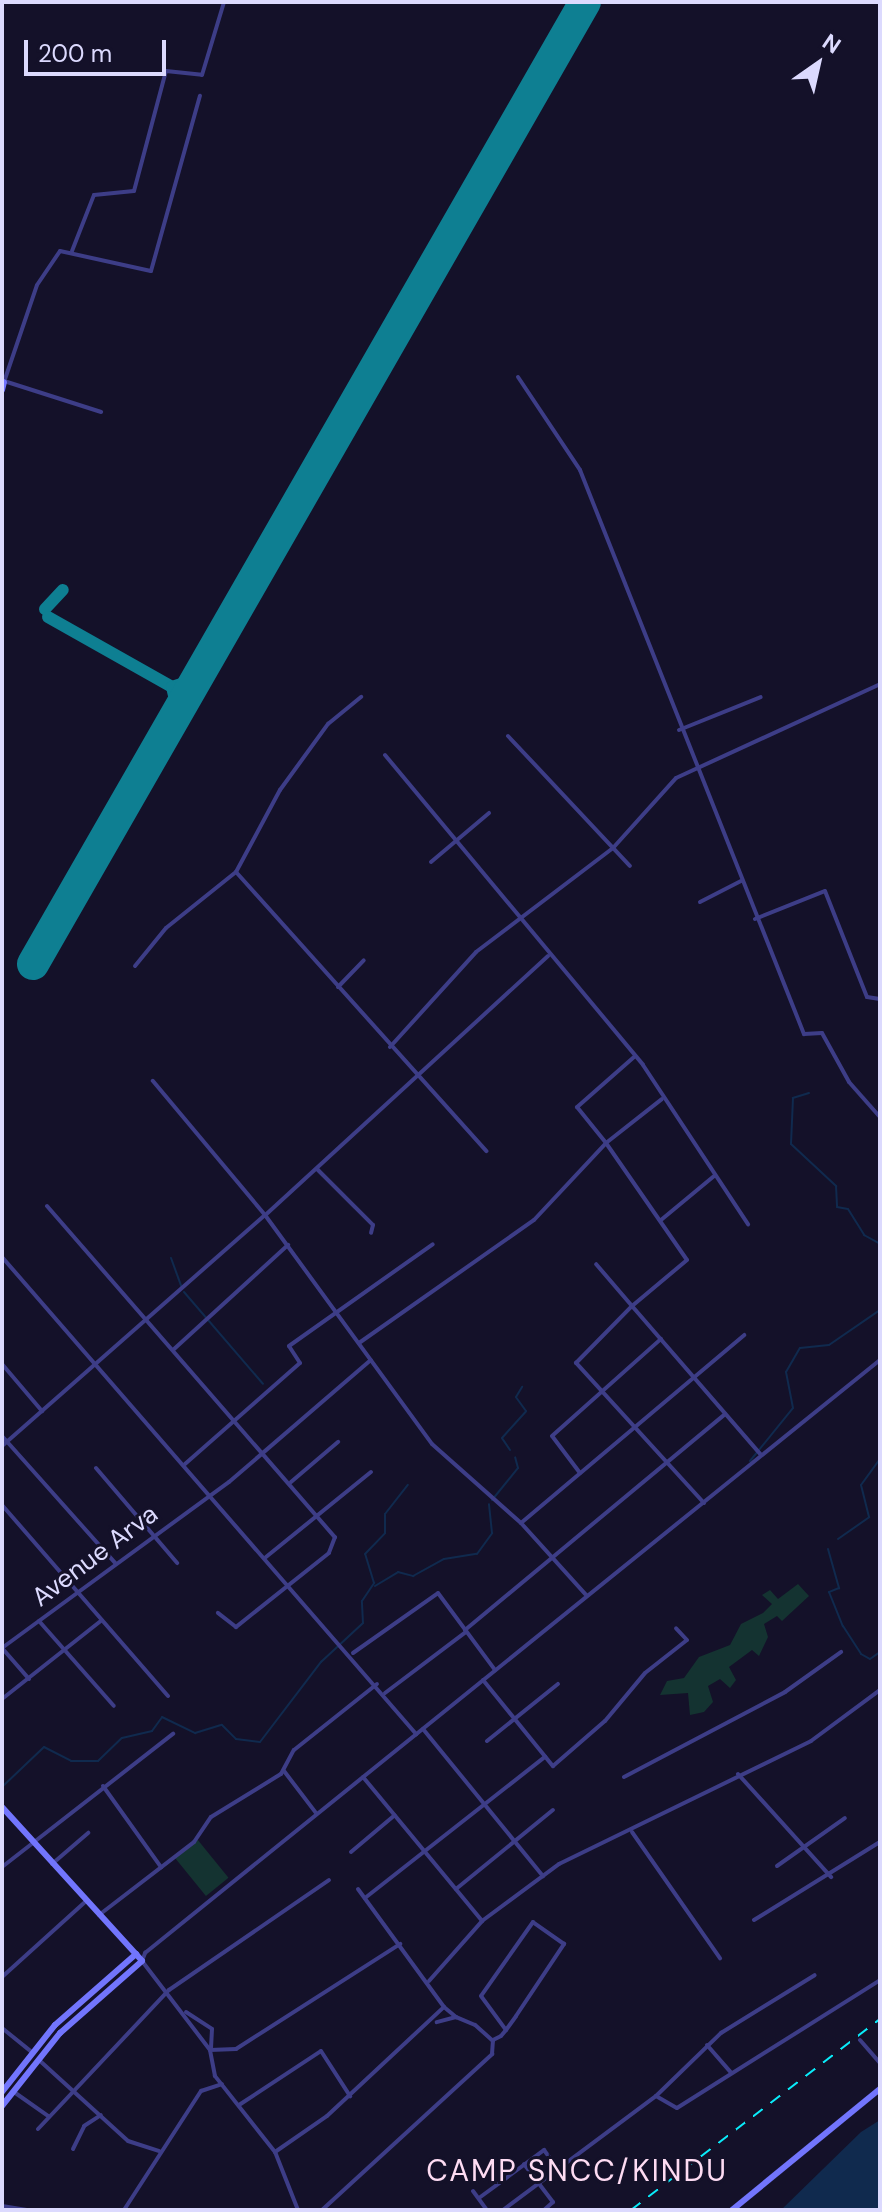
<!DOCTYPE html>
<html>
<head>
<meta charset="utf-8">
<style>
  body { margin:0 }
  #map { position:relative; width:882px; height:2212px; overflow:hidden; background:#141129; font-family:"DM Sans",sans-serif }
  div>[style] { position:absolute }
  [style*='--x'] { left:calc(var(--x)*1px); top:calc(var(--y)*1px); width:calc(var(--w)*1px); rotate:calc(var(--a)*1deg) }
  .green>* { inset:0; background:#143331; transform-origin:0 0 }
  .water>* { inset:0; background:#102a4e }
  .stream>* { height:2px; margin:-1px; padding:0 1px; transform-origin:1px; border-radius:1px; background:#102a4e }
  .taxiway>* { height:12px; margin:-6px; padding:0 6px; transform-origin:6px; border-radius:6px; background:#0e7f92 }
  .runway>* { height:32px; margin:-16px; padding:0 16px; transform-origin:16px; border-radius:16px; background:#0e7f92 }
  .street>* { height:4px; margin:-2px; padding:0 2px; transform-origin:2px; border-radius:2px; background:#3d3d87 }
  .secondary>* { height:6px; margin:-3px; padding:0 3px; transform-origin:3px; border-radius:3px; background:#7275fd }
  .rail>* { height:2px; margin-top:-1px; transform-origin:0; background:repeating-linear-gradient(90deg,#09edfb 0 12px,transparent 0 22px) }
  span { translate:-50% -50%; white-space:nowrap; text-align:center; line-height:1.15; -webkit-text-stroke:6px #141129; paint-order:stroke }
  .street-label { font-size:26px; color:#dcdafe }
  .quarter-label { font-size:30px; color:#fedcf3; letter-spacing:2px }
  .frame { position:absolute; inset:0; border:4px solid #dcdafe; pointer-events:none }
  .north { position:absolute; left:778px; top:24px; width:80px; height:80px; -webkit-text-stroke:6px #141129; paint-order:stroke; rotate:34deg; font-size:22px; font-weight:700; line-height:32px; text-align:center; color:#dcdafe }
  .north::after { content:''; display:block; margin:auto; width:28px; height:36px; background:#dcdafe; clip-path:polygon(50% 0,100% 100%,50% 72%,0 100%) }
  .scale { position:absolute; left:24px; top:40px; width:142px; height:36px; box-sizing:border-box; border:4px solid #dcdafe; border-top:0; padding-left:10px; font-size:24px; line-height:28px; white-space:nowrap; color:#dcdafe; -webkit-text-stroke:6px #141129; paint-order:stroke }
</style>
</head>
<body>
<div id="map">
  <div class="green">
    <i style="clip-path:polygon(798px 1584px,809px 1596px,782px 1621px,777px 1616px,764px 1624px,768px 1637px,759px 1656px,752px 1650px,729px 1667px,736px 1680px,730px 1688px,720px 1679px,708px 1686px,713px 1702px,704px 1712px,690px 1715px,688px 1693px,660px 1695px,667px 1681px,684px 1678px,699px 1657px,730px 1645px,741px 1624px,763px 1613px,772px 1604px,762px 1595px,770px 1590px,778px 1599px)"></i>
    <i style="left:197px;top:1839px;width:50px;height:29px;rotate:51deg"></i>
  </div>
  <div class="water">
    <i style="clip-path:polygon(880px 2120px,880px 2210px,781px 2210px,861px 2132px)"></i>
  </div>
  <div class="stream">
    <i style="--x:809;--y:1093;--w:17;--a:163"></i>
    <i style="--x:793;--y:1098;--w:46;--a:92.5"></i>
    <i style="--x:791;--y:1144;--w:62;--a:43"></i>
    <i style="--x:836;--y:1186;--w:21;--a:87"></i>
    <i style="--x:837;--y:1207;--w:11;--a:10"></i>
    <i style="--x:848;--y:1209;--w:31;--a:58"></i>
    <i style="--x:864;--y:1235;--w:18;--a:29"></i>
    <i style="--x:171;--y:1258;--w:30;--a:70"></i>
    <i style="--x:184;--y:1292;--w:121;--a:49.3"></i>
    <i style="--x:510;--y:1450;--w:14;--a:-124"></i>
    <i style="--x:502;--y:1438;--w:36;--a:-48"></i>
    <i style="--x:526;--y:1411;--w:17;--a:-126"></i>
    <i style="--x:516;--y:1397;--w:12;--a:-59"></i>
    <i style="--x:750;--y:1461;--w:68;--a:-50.9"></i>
    <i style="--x:793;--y:1408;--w:37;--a:-101"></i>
    <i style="--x:786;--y:1372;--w:28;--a:-60"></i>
    <i style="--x:800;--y:1348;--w:29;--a:-6"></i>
    <i style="--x:829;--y:1345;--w:62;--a:-34.5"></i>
    <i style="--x:492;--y:1500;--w:41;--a:-50.9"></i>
    <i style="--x:518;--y:1468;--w:11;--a:-105"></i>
    <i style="--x:838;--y:1539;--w:38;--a:-35"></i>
    <i style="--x:869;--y:1517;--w:33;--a:-104"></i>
    <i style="--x:861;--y:1485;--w:32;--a:-54"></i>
    <i style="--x:828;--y:1549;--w:41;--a:74.2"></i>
    <i style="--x:839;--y:1588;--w:11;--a:158"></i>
    <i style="--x:829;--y:1592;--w:37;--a:68"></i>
    <i style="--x:843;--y:1626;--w:33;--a:57"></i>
    <i style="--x:861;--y:1654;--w:10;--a:29"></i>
    <i style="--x:870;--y:1659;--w:12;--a:-35"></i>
    <i style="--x:375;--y:1586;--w:27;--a:-31"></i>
    <i style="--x:398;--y:1572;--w:16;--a:15"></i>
    <i style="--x:413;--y:1576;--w:35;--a:-29"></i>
    <i style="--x:444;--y:1559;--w:33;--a:-9"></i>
    <i style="--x:477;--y:1554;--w:26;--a:-54"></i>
    <i style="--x:492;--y:1533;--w:29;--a:-96"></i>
    <i style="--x:2;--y:1787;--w:58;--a:-43.6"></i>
    <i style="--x:44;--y:1747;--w:30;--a:27"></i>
    <i style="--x:71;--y:1761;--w:27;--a:0"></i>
    <i style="--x:98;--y:1761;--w:33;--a:-44"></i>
    <i style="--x:122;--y:1738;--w:31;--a:-13"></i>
    <i style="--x:152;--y:1731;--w:17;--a:-54"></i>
    <i style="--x:162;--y:1717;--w:37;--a:26"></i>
    <i style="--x:195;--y:1733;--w:28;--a:-17"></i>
    <i style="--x:222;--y:1725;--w:20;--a:45"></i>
    <i style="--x:236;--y:1739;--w:24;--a:7"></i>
    <i style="--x:260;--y:1742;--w:101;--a:-52.7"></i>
    <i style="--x:321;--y:1662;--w:57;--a:-42.9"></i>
    <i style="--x:363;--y:1623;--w:22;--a:-93"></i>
    <i style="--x:362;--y:1601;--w:22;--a:-56"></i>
    <i style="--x:374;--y:1583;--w:30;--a:-107"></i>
    <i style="--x:365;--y:1554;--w:29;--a:-46"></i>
    <i style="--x:385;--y:1533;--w:19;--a:-90"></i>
    <i style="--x:385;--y:1514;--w:37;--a:-52"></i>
  </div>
  <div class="taxiway">
    <i style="--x:45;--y:609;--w:26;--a:-47"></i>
    <i style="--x:48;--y:617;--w:142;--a:29.4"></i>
    <i style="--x:172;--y:687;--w:25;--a:-18"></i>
    <i style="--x:172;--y:687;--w:26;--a:77"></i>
  </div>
  <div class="runway">
    <i style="--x:33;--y:964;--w:1109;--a:-60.15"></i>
  </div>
  <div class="street">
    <i style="--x:72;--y:251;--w:60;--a:-68.6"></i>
    <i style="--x:94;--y:195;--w:40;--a:-5.7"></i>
    <i style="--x:134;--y:191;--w:124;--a:-75.1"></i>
    <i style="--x:166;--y:71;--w:36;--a:6"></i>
    <i style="--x:202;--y:75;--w:76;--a:-73.2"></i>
    <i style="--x:518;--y:377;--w:112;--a:56.3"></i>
    <i style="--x:580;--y:470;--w:607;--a:68.34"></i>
    <i style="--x:804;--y:1034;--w:18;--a:-3"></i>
    <i style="--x:822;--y:1033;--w:56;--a:61.1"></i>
    <i style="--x:849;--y:1082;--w:47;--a:48.5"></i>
    <i style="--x:4;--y:381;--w:102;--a:17.7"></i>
    <i style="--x:4;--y:382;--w:102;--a:-71.2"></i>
    <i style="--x:37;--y:285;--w:41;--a:-55.9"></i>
    <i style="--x:60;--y:251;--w:93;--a:12.4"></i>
    <i style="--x:151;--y:271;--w:182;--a:-74.4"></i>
    <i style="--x:679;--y:730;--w:88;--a:-21.9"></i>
    <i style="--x:508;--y:736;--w:178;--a:46.8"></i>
    <i style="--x:385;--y:755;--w:403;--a:50.2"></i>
    <i style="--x:643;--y:1065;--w:191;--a:56.6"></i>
    <i style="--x:431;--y:862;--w:76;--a:-40.2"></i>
    <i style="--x:236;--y:872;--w:375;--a:48.1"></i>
    <i style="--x:700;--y:902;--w:46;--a:-27.1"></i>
    <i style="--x:755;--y:919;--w:75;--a:-21.8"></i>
    <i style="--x:825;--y:891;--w:114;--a:68.4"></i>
    <i style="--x:867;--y:997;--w:13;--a:9"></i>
    <i style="--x:548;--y:956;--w:384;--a:137.5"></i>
    <i style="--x:265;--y:1215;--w:283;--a:53.9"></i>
    <i style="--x:432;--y:1444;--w:119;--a:41.6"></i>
    <i style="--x:521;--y:1523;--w:98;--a:47.9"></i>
    <i style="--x:135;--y:966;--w:49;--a:-50.8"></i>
    <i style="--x:166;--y:928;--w:90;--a:-38.7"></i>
    <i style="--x:236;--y:872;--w:93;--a:-61.8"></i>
    <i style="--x:280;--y:790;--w:82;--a:-54"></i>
    <i style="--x:328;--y:724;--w:43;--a:-39.3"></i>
    <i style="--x:338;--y:987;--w:37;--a:-46"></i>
    <i style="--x:390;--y:1047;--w:128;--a:-47.8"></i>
    <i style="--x:476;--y:952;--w:172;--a:-37.2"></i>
    <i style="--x:613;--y:848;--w:94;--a:-48"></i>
    <i style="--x:676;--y:778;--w:225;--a:-24.7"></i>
    <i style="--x:634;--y:1057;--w:76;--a:138.7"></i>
    <i style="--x:577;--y:1107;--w:46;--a:51.1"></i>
    <i style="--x:606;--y:1143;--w:71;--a:-38.2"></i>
    <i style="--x:317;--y:1169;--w:79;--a:45"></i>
    <i style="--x:373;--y:1225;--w:8;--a:104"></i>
    <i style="--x:47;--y:1206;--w:439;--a:49"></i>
    <i style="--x:335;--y:1537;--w:17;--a:111"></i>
    <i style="--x:329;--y:1553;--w:119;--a:141.5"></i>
    <i style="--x:236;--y:1627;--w:23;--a:-142"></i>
    <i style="--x:661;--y:1220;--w:69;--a:-39.7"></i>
    <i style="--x:2;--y:1257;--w:632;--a:49.04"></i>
    <i style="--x:359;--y:1343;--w:214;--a:-35.1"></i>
    <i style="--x:534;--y:1220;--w:105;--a:-46.9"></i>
    <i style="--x:606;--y:1143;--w:142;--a:55.3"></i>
    <i style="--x:687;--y:1260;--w:72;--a:140.1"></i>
    <i style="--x:632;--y:1306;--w:55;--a:-130.6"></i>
    <i style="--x:173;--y:1350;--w:156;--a:-42.4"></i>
    <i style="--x:2;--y:1364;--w:62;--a:49.6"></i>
    <i style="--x:2;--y:1436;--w:171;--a:48.3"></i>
    <i style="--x:2;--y:1446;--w:350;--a:-41.3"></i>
    <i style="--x:265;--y:1215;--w:175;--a:-129.9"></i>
    <i style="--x:185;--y:1464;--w:153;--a:-41.3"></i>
    <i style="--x:300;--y:1363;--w:20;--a:-123"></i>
    <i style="--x:289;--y:1346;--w:176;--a:-35.3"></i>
    <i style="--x:96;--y:1468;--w:125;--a:49.5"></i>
    <i style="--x:580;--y:1473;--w:46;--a:-127.1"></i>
    <i style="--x:552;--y:1436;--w:146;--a:-41.7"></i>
    <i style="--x:291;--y:1482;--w:62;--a:-40.4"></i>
    <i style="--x:704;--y:1503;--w:190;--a:-132.4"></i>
    <i style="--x:576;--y:1363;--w:80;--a:-45.5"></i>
    <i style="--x:632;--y:1306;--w:197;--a:49.1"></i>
    <i style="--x:2;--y:1505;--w:253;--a:49"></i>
    <i style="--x:521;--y:1523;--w:292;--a:-40.1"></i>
    <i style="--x:266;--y:1557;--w:135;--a:-39"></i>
    <i style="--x:39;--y:1621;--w:113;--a:48.6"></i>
    <i style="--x:465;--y:1630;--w:338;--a:-39.7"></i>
    <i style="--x:2;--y:1648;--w:281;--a:-36.2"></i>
    <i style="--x:229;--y:1482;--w:187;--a:-40.7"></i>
    <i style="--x:2;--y:1648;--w:41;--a:48.9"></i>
    <i style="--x:353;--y:1653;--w:104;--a:-35.2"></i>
    <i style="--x:438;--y:1593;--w:96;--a:53.5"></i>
    <i style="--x:483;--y:1680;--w:111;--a:50.9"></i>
    <i style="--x:553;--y:1766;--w:69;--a:-40.9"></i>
    <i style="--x:605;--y:1721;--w:62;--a:-50.2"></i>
    <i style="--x:645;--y:1673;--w:53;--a:-38.2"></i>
    <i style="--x:687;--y:1640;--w:16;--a:-133"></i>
    <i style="--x:385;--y:1693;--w:101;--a:-37"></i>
    <i style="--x:2;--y:1699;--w:127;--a:-38.3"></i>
    <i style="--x:423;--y:1729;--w:190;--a:50.8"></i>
    <i style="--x:487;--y:1741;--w:91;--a:-38.8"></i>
    <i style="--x:284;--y:1771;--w:53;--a:52.7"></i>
    <i style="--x:738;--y:1774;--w:139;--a:47.9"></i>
    <i style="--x:363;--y:1777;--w:187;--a:50.4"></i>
    <i style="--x:624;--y:1777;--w:182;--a:-27.8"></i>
    <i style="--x:785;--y:1692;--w:69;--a:-35.5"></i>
    <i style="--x:103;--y:1786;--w:100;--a:54.4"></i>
    <i style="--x:632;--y:1832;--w:154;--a:55.1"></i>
    <i style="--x:351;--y:1852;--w:57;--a:-40.1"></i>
    <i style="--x:52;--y:1864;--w:48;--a:-40.7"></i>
    <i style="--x:777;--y:1866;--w:83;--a:-35.2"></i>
    <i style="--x:2;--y:1867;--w:217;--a:-37.9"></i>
    <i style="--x:456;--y:1889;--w:125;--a:-39.2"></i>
    <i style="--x:365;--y:1898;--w:229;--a:-38.1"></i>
    <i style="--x:99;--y:1915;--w:120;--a:-37.5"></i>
    <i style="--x:194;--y:1842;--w:30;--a:-56"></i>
    <i style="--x:211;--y:1817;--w:82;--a:-31.6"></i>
    <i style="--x:281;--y:1774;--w:27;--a:-62"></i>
    <i style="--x:294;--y:1750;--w:106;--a:-38.5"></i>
    <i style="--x:754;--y:1920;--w:148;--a:-31.8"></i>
    <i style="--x:2;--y:1977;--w:113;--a:-42.1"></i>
    <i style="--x:429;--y:1981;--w:80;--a:-48.5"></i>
    <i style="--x:482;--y:1921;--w:96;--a:-36.5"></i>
    <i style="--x:559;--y:1864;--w:280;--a:-26"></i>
    <i style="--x:811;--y:1741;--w:86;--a:-36.5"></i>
    <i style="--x:444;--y:2007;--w:16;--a:40"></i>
    <i style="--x:186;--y:2012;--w:31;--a:33"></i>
    <i style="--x:212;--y:2029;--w:19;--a:93"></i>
    <i style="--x:2;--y:2028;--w:40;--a:39"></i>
    <i style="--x:493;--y:2040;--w:9;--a:-27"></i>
    <i style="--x:501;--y:2036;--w:8;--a:-50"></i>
    <i style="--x:506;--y:2030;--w:17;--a:-54"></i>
    <i style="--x:516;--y:2016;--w:87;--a:-56.3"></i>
    <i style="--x:564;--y:1944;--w:38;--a:-145"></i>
    <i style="--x:533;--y:1922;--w:90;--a:125.1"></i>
    <i style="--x:481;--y:1996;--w:42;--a:53.7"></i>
    <i style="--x:860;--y:2040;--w:30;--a:49"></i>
    <i style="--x:707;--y:2045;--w:37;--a:49"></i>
    <i style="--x:210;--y:2050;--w:26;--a:-2"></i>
    <i style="--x:236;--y:2049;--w:195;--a:-32.6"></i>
    <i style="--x:39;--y:2060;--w:120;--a:42.3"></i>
    <i style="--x:128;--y:2141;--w:33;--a:18"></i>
    <i style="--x:14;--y:2092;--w:42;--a:35.2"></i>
    <i style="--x:656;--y:2096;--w:24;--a:30"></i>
    <i style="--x:677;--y:2108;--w:240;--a:-32.2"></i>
    <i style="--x:239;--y:2105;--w:98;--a:-33.4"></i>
    <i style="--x:321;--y:2051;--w:54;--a:57.2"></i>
    <i style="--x:38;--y:2129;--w:191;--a:-46.7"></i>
    <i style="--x:169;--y:1990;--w:194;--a:-34.5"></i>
    <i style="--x:73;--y:2149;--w:25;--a:-64"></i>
    <i style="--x:84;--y:2126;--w:20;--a:-33"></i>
    <i style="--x:275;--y:2152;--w:63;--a:-34.7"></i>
    <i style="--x:327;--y:2116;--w:160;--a:-43"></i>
    <i style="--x:444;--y:2007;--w:146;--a:-126.1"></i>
    <i style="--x:524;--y:2164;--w:48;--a:52.7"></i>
    <i style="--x:553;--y:2202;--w:12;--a:138"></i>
    <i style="--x:473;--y:2191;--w:24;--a:54"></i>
    <i style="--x:479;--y:2198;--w:81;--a:-36.4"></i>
    <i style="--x:544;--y:2150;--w:24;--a:54"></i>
    <i style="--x:2;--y:2206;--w:25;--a:9"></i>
    <i style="--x:124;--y:2210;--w:142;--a:-57.1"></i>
    <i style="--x:201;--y:2091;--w:22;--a:-18"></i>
    <i style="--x:298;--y:2210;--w:62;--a:-111.6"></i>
    <i style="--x:275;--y:2152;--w:97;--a:-128.3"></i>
    <i style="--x:215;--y:2076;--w:26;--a:-101"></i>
    <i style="--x:210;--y:2050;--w:112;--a:-127.4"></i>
    <i style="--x:142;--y:1961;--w:9;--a:-69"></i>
    <i style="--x:145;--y:1953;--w:944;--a:-38.9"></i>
    <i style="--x:322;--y:2210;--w:231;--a:-42.5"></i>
    <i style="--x:492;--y:2054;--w:13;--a:-86"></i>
    <i style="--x:493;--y:2041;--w:24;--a:-138"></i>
    <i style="--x:475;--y:2025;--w:21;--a:-157"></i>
    <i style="--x:456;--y:2017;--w:20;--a:165"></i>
    <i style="--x:503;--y:2210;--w:191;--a:-36.7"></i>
    <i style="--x:656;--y:2096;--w:91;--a:-44.1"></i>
    <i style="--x:721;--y:2033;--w:110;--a:-31.7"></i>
  </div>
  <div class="secondary">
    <i style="--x:2;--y:390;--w:8;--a:-76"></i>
    <i style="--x:2;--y:1807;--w:208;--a:47.7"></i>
    <i style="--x:142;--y:1961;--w:109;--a:138.7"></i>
    <i style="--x:60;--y:2033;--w:93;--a:128.5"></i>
    <i style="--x:2;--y:2092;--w:85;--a:-51.7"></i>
    <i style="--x:55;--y:2025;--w:108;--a:-41.2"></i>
    <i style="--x:732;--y:2210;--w:191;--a:-39.3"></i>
  </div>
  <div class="rail">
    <i style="--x:631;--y:2210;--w:314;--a:-37.5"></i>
  </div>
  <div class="street-label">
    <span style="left:95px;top:1556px;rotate:-37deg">Avenue Arva</span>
  </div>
  <div class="quarter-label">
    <span style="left:577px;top:2171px">CAMP SNCC/KINDU</span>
  </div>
  <div class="frame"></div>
  <div class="north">N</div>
  <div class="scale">200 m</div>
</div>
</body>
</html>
